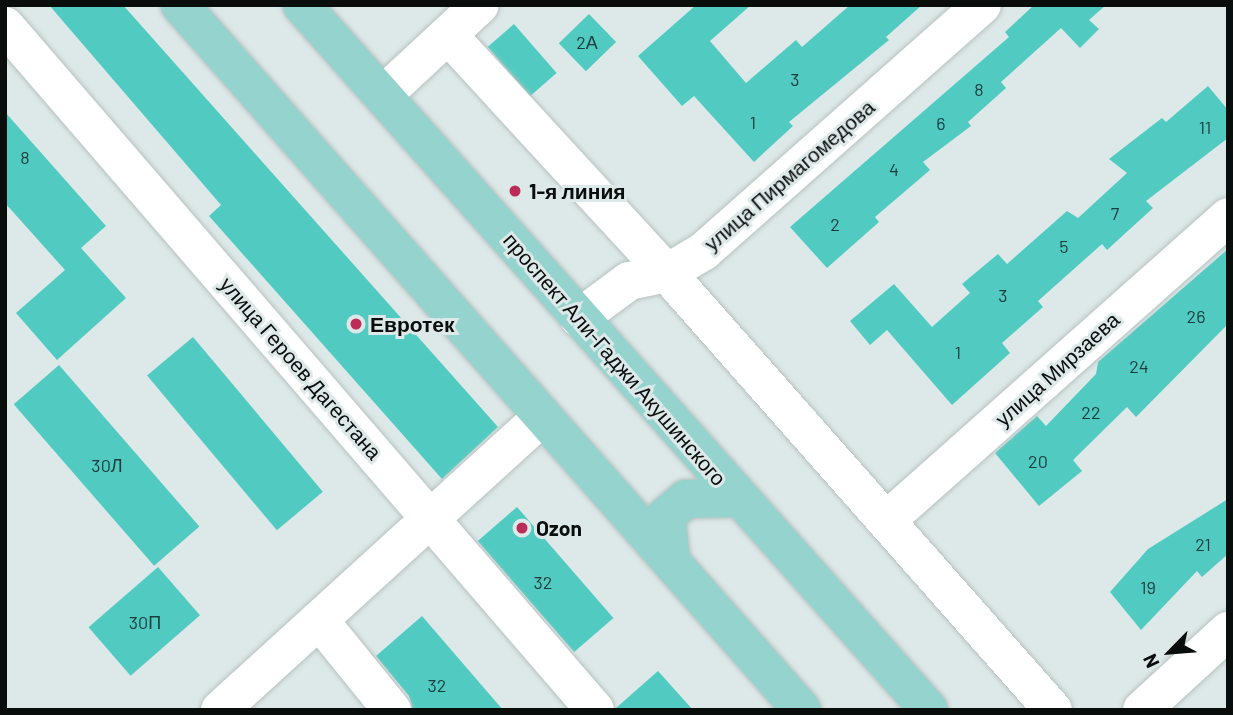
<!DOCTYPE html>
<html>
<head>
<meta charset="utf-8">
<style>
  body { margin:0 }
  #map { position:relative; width:1233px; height:715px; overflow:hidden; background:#dde9e8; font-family:Barlow,sans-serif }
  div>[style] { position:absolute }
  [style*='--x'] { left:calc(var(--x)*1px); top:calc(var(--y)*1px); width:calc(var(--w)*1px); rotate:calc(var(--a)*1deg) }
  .building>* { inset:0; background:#51cbc2; transform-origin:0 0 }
  .roads { filter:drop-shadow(0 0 2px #b6c2c0) drop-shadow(0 0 2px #b6c2c0) }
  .minor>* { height:38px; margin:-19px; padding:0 19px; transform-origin:19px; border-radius:19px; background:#fff }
  .major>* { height:38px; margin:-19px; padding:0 19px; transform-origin:19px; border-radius:19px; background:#95d3ce }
  .dots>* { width:19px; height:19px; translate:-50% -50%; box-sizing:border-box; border:4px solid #dde9e8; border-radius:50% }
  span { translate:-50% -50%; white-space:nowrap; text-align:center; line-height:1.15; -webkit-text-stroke:6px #dde9e8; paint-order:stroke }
  .number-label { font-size:18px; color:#1b3c3a }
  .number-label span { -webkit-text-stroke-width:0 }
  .street-label { font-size:21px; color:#090d0c }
  .poi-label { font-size:21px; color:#090d0c; font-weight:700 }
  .left { translate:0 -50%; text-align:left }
  .frame { position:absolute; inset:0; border:7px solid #090d0c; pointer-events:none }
  .north { position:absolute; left:1135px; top:617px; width:70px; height:70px; -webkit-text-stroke:5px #dde9e8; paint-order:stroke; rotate:245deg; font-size:19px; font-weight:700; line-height:28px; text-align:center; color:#090d0c }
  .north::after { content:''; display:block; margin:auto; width:24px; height:32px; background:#090d0c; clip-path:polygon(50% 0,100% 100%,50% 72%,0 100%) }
</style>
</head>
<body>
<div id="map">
  <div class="building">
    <i style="clip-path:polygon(49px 5px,123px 5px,498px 427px,442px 479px,209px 216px,221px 205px)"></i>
    <i style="clip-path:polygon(696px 5px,751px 5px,710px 41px,746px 83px,796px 40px,802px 47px,850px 5px,922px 5px,886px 37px,889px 40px,789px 122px,793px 126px,754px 162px,694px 96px,682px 106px,638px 56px)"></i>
    <i style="clip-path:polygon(1034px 5px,1106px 5px,1089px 20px,1099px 29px,1080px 48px,1061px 28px,1001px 82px,1006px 88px,968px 122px,971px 126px,923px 162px,930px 170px,875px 217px,879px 222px,827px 268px,790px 227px,1009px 37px,1005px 32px)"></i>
    <i style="left:589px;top:14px;width:39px;height:42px;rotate:46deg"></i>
    <i style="left:514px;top:24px;width:65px;height:35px;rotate:49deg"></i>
    <i style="clip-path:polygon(1208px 86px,1228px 110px,1228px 138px,1146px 201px,1153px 208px,1107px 250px,1102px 244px,1038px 301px,1043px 307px,1002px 343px,1010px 353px,952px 405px,887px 330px,870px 345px,850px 321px,894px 284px,932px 327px,970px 293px,962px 284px,998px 254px,1007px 264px,1067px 211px,1078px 218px,1127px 173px,1109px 159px,1162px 118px,1166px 122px)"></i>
    <i style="clip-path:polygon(5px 112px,106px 226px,81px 248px,126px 298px,57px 360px,16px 313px,65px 270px,5px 203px)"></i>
    <i style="clip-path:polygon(1228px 249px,1228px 324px,1136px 417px,1127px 407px,1073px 460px,1082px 471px,1039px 506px,995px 453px,1037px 416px,1046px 426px,1096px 374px,1098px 362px)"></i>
    <i style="left:193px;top:337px;width:202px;height:60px;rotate:50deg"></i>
    <i style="left:59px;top:365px;width:214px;height:60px;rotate:49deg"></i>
    <i style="clip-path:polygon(1228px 499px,1228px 554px,1202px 577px,1197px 571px,1141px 630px,1110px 592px,1148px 549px)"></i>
    <i style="left:517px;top:507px;width:147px;height:52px;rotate:49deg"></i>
    <i style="left:158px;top:567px;width:64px;height:92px;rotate:49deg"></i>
    <i style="clip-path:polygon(422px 616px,503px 710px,413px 710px,409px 696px,376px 656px)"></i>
    <i style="clip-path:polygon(658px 671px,693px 710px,616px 710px,616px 708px)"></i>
  </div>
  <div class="roads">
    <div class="minor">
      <i style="--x:5;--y:26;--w:903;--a:49.22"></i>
      <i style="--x:448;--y:35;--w:323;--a:47.4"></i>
      <i style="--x:667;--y:273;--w:583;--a:48.55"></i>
      <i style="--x:383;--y:95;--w:132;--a:-42.9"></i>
      <i style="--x:579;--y:318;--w:62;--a:-36.5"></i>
      <i style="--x:629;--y:281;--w:39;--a:-12"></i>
      <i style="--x:667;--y:273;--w:43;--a:-30.7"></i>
      <i style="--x:704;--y:251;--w:371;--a:-41.5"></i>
      <i style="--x:887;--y:520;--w:456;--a:-41.6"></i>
      <i style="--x:319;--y:620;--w:116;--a:51"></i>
      <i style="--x:220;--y:710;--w:435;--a:-42.3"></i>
      <i style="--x:1142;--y:710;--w:117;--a:-42.6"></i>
    </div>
    <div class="major">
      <i style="--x:180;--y:5;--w:940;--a:48.58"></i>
      <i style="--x:302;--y:5;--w:943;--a:48.35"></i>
      <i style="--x:671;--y:560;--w:44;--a:-96.5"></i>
      <i style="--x:666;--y:516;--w:26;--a:-40"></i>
      <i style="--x:686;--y:499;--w:50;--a:-1.1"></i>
    </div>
  </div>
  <div class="dots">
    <i style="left:515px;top:191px;background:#bb2c56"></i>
    <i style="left:356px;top:324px;background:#bb2c56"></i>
    <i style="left:522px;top:528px;background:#bb2c56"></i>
  </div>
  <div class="number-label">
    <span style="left:587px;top:42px">2А</span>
    <span style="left:795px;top:79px">3</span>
    <span style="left:979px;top:89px">8</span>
    <span style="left:753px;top:122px">1</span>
    <span style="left:941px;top:123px">6</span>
    <span style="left:1205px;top:127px">11</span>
    <span style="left:25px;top:157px">8</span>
    <span style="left:894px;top:169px">4</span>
    <span style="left:1115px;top:213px">7</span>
    <span style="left:835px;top:224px">2</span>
    <span style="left:1064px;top:246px">5</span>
    <span style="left:1003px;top:295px">3</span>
    <span style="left:1196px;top:316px">26</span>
    <span style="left:958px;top:352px">1</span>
    <span style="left:1139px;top:366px">24</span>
    <span style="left:1091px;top:412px">22</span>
    <span style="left:1038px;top:461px">20</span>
    <span style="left:107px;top:465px">30Л</span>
    <span style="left:1203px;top:544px">21</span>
    <span style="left:543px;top:582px">32</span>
    <span style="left:1148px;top:587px">19</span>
    <span style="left:145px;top:622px">30П</span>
    <span style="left:437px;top:685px">32</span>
  </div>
  <div class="street-label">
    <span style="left:789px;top:175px;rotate:-41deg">улица Пирмагомедова</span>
    <span style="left:615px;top:359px;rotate:49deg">проспект Али-Гаджи Акушинского</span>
    <span style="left:301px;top:368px;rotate:49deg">улица Героев Дагестана</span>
    <span style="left:1057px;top:369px;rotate:-42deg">улица Мирзаева</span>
  </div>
  <div class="poi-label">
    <span class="left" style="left:529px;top:191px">1-я линия</span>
    <span class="left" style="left:370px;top:324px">Евротек</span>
    <span class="left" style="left:536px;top:528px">Ozon</span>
  </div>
  <div class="frame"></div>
  <div class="north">N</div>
</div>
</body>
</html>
